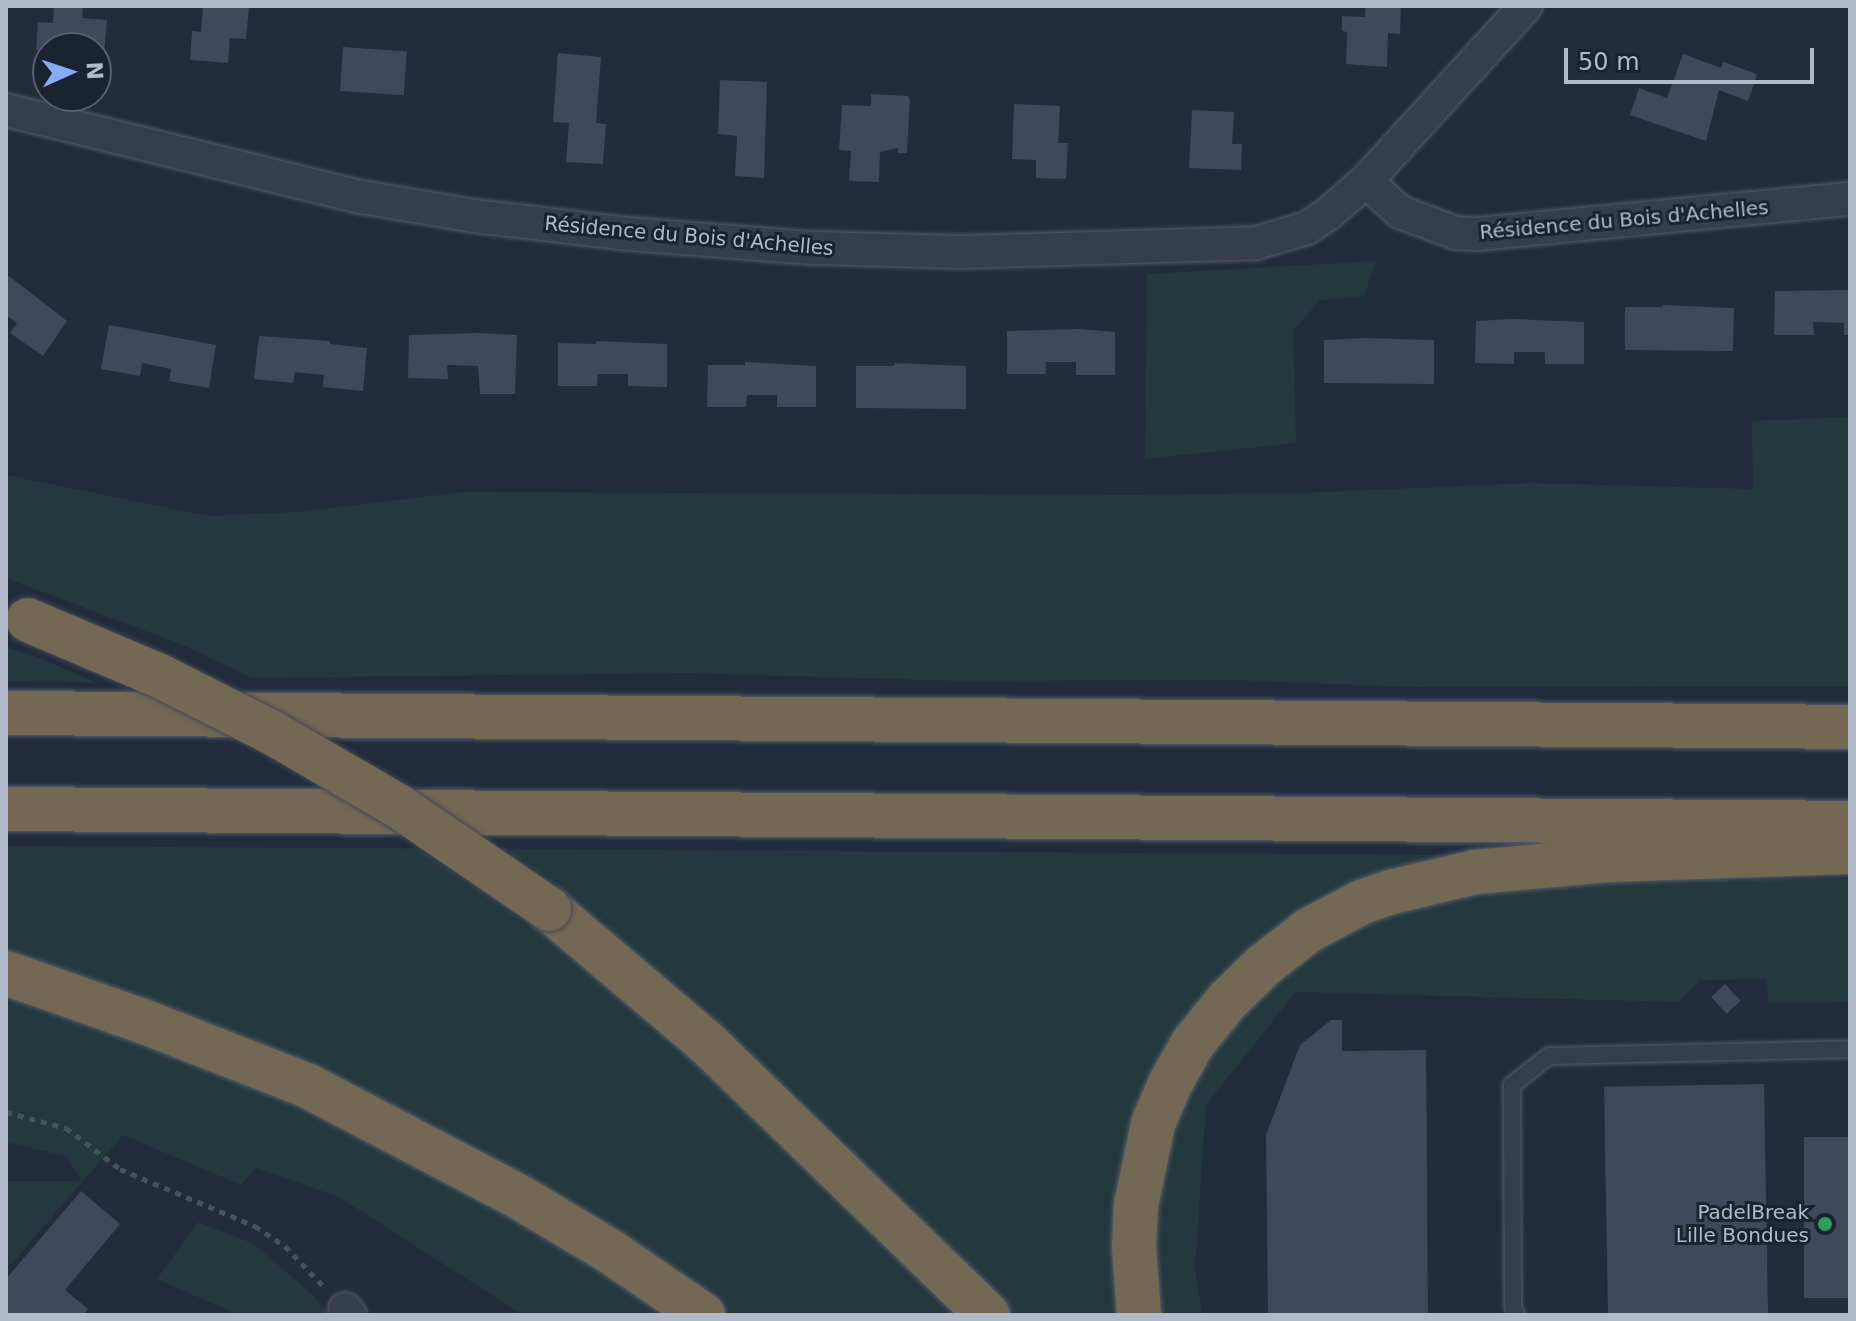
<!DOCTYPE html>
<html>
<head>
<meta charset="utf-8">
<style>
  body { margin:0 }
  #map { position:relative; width:1856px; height:1321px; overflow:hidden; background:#222c3c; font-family:"DejaVu Sans",sans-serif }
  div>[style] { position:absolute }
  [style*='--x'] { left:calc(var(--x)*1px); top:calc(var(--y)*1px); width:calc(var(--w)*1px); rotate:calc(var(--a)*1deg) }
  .green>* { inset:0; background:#24393d }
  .building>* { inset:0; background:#3e4a5b; transform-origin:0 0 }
  .path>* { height:5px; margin-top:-2.5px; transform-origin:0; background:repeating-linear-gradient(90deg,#42565a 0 6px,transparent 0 12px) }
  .roads { filter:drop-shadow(0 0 2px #545c6a) drop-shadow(0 0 2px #545c6a) }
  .lane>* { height:16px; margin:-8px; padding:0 8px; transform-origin:8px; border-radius:8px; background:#363e4c }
  .street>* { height:32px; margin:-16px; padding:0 16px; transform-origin:16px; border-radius:16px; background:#363e4c }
  .highway>* { height:44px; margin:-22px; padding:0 22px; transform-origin:22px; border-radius:22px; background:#736853 }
  .bridges { filter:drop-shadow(0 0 2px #414957) drop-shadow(0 0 2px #414957) }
  .highway-bridge>* { height:44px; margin:-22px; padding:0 22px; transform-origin:22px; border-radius:22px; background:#736853 }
  .dots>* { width:22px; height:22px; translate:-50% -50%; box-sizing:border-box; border:4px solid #1b2331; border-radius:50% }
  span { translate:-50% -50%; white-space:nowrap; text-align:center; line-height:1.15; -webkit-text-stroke:6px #1b2331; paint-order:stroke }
  .street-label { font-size:20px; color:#b2b9c8 }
  .poi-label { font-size:20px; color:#b2b9c8 }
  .right { translate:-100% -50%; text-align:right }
  .frame { position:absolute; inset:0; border:8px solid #b2b9c8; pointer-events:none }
  .north { position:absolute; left:32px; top:32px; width:80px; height:80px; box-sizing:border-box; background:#1b2331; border:2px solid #575f6d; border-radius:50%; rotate:87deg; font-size:22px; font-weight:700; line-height:32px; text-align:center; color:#b2b9c8 }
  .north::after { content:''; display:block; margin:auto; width:28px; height:36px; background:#85acf9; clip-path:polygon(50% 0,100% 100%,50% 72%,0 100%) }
  .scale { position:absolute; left:1564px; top:48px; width:250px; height:36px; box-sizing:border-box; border:4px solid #b2b9c8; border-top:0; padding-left:10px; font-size:24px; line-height:28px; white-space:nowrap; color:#b2b9c8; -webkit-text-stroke:6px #1b2331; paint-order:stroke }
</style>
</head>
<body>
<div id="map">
  <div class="green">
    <i style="clip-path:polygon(1376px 261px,1364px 296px,1320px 300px,1293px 331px,1296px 443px,1145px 459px,1147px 274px)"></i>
    <i style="clip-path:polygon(1850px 417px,1850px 686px,1413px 687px,1234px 680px,962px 681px,688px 673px,252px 678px,183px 645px,6px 578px,6px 475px,208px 516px,298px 512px,464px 492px,1137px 495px,1301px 493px,1531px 483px,1753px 489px,1752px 421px)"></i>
    <i style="clip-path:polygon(6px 647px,40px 658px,98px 683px,6px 681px)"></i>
    <i style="clip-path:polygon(6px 846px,1463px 855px,1557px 883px,1850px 878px,1850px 1002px,1769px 1003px,1766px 979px,1700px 980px,1679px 1002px,1296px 992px,1206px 1105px,1195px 1268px,1202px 1315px,523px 1315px,339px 1197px,256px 1168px,241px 1185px,123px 1135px,6px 1270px,6px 1181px,82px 1181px,66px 1156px,6px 1142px)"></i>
    <i style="clip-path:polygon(198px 1222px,254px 1244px,314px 1296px,329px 1315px,239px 1315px,157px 1279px)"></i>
  </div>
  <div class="building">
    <i style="clip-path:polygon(54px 6px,83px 6px,82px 18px,107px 20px,104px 55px,96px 55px,96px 48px,36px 50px,38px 22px,53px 23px)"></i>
    <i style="clip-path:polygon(203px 6px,249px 6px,246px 39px,230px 38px,228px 63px,190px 60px,192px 31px,201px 32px)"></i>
    <i style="clip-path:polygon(1366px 6px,1401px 6px,1400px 34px,1388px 33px,1387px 67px,1346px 64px,1347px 32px,1342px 31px,1342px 16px,1365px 17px)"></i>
    <i style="left:343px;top:47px;width:64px;height:44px;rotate:4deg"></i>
    <i style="clip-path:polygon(558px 53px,601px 57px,596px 123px,606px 124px,603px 164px,566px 162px,569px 123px,553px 122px)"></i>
    <i style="clip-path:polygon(1683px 54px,1721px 68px,1723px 62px,1757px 74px,1748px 101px,1719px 90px,1706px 141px,1630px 115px,1639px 88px,1667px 98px)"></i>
    <i style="clip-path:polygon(720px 80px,767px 82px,764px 178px,735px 176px,737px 136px,718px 134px)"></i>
    <i style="clip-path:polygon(871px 94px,908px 96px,910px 100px,907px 153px,898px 153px,898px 148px,880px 152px,879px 182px,849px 181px,851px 151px,839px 150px,842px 105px,871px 106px)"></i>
    <i style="clip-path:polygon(1014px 104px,1060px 106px,1058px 143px,1068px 143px,1066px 179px,1036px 178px,1036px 160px,1012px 159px)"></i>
    <i style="clip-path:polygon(1192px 110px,1234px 112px,1232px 144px,1242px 144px,1241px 170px,1189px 168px)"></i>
    <i style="clip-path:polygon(9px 276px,67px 321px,43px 356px,10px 333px,17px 323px,6px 315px,6px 278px)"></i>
    <i style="clip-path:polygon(1846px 290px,1850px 292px,1850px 335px,1844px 335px,1844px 323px,1813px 322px,1814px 335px,1774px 335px,1775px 291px)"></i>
    <i style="clip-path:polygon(1662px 305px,1734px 308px,1733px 351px,1625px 350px,1625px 307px,1663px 307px)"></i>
    <i style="clip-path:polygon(1513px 319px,1584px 322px,1584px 364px,1545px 364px,1545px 352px,1514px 352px,1514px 364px,1475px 363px,1476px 321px)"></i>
    <i style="clip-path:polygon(109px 325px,216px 345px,209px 388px,169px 381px,171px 369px,142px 363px,140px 376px,101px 369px)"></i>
    <i style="clip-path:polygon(1079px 329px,1115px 332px,1115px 375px,1076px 375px,1076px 362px,1046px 362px,1046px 374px,1007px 374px,1007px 331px)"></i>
    <i style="clip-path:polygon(479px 333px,517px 335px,515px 394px,480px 394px,478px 366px,447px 365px,448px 379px,408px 378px,409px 335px)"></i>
    <i style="clip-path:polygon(259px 336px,330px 341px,330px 344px,367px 348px,363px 391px,323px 387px,324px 375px,295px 372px,293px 383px,254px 379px)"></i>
    <i style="clip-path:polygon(1363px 338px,1434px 340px,1434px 384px,1324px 383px,1324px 340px)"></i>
    <i style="clip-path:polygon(596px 341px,667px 344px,667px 387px,628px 386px,628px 374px,598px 374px,597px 386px,558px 386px,558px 343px,596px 344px)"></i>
    <i style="clip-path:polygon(745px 362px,816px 366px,816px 407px,777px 407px,777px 395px,747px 395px,746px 407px,707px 407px,708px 365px,745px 365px)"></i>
    <i style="clip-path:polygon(895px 363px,966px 366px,966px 409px,856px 408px,856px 366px,894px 366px)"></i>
    <i style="left:1725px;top:984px;width:23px;height:19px;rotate:47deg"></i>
    <i style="clip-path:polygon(1331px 1020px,1342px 1020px,1342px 1051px,1426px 1050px,1428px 1315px,1268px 1315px,1266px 1135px,1300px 1045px)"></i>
    <i style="left:1764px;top:1084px;width:231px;height:160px;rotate:89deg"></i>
    <i style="left:1850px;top:1137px;width:161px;height:46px;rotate:90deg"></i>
    <i style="clip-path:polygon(81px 1191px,120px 1224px,65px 1290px,88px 1309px,83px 1315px,6px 1315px,6px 1279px)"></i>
  </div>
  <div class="path">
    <i style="--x:6;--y:1112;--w:62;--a:14.9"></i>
    <i style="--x:66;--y:1128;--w:68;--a:37.2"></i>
    <i style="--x:120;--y:1169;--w:147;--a:22.9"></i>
    <i style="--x:255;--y:1226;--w:36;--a:34"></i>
    <i style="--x:285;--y:1246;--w:58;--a:46.4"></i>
  </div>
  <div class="roads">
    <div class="lane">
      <i style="--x:1516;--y:1315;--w:9;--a:-108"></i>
      <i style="--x:1513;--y:1306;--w:221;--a:-90.3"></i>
      <i style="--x:1512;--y:1085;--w:47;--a:-38.1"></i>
      <i style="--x:1549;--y:1056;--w:301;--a:-1.3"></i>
    </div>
    <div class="street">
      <i style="--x:6;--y:110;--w:366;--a:13.8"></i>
      <i style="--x:361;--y:197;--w:115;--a:9.5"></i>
      <i style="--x:474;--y:216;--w:157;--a:6.6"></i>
      <i style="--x:630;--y:234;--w:185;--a:4.4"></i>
      <i style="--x:814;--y:248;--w:147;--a:1.6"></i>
      <i style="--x:961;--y:252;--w:295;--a:-1.7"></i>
      <i style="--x:1256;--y:243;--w:53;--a:-16.4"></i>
      <i style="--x:1307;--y:228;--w:25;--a:-34"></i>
      <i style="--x:1328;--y:214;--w:50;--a:-41"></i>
      <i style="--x:1366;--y:181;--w:237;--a:-47.6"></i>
      <i style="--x:1366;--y:181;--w:46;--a:42.4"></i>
      <i style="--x:1400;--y:212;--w:60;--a:20.6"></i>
      <i style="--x:1456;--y:233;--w:22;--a:3"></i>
      <i style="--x:1478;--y:234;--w:374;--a:-5.4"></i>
      <i style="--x:345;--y:1309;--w:8;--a:50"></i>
    </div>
    <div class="highway">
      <i style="--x:6;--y:713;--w:1844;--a:0.43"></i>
      <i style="--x:6;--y:809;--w:1844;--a:0.43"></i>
      <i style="--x:549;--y:909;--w:207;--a:40.3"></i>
      <i style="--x:707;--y:1043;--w:391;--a:44.1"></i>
      <i style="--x:6;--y:973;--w:147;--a:19.4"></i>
      <i style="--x:145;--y:1022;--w:175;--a:21.4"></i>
      <i style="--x:308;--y:1086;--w:241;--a:27.7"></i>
      <i style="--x:521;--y:1198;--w:101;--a:30.9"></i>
      <i style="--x:608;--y:1250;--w:115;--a:34.4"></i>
      <i style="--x:1139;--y:1315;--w:68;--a:-94.2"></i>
      <i style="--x:1134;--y:1247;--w:42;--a:-87.3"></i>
      <i style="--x:1136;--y:1205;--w:83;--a:-78.1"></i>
      <i style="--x:1153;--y:1124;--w:43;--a:-67"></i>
      <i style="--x:1170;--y:1084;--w:47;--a:-60.7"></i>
      <i style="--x:1193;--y:1043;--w:55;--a:-50.9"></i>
      <i style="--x:1228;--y:1000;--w:50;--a:-44.2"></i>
      <i style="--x:1264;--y:965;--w:57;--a:-37.9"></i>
      <i style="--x:1309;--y:930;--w:60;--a:-27.8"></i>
      <i style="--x:1362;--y:902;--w:31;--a:-19"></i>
      <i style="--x:1391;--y:892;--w:86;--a:-13.4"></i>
      <i style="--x:1475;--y:872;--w:136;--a:-5.1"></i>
      <i style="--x:1610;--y:860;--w:238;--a:-1.9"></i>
    </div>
  </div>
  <div class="bridges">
    <div class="highway-bridge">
      <i style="--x:28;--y:620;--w:143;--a:23"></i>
      <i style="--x:160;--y:676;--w:124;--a:26.8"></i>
      <i style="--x:271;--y:732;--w:147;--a:30.2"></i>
      <i style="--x:398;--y:806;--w:183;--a:34.3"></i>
    </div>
  </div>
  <div class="dots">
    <i style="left:1825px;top:1224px;background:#2e9e5b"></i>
  </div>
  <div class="street-label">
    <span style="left:1624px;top:220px;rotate:-5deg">Résidence du Bois d'Achelles</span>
    <span style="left:689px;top:236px;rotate:5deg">Résidence du Bois d'Achelles</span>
  </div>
  <div class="poi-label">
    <span class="right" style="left:1809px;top:1224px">PadelBreak<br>Lille Bondues</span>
  </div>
  <div class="frame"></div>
  <div class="north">N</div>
  <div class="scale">50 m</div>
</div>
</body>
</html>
